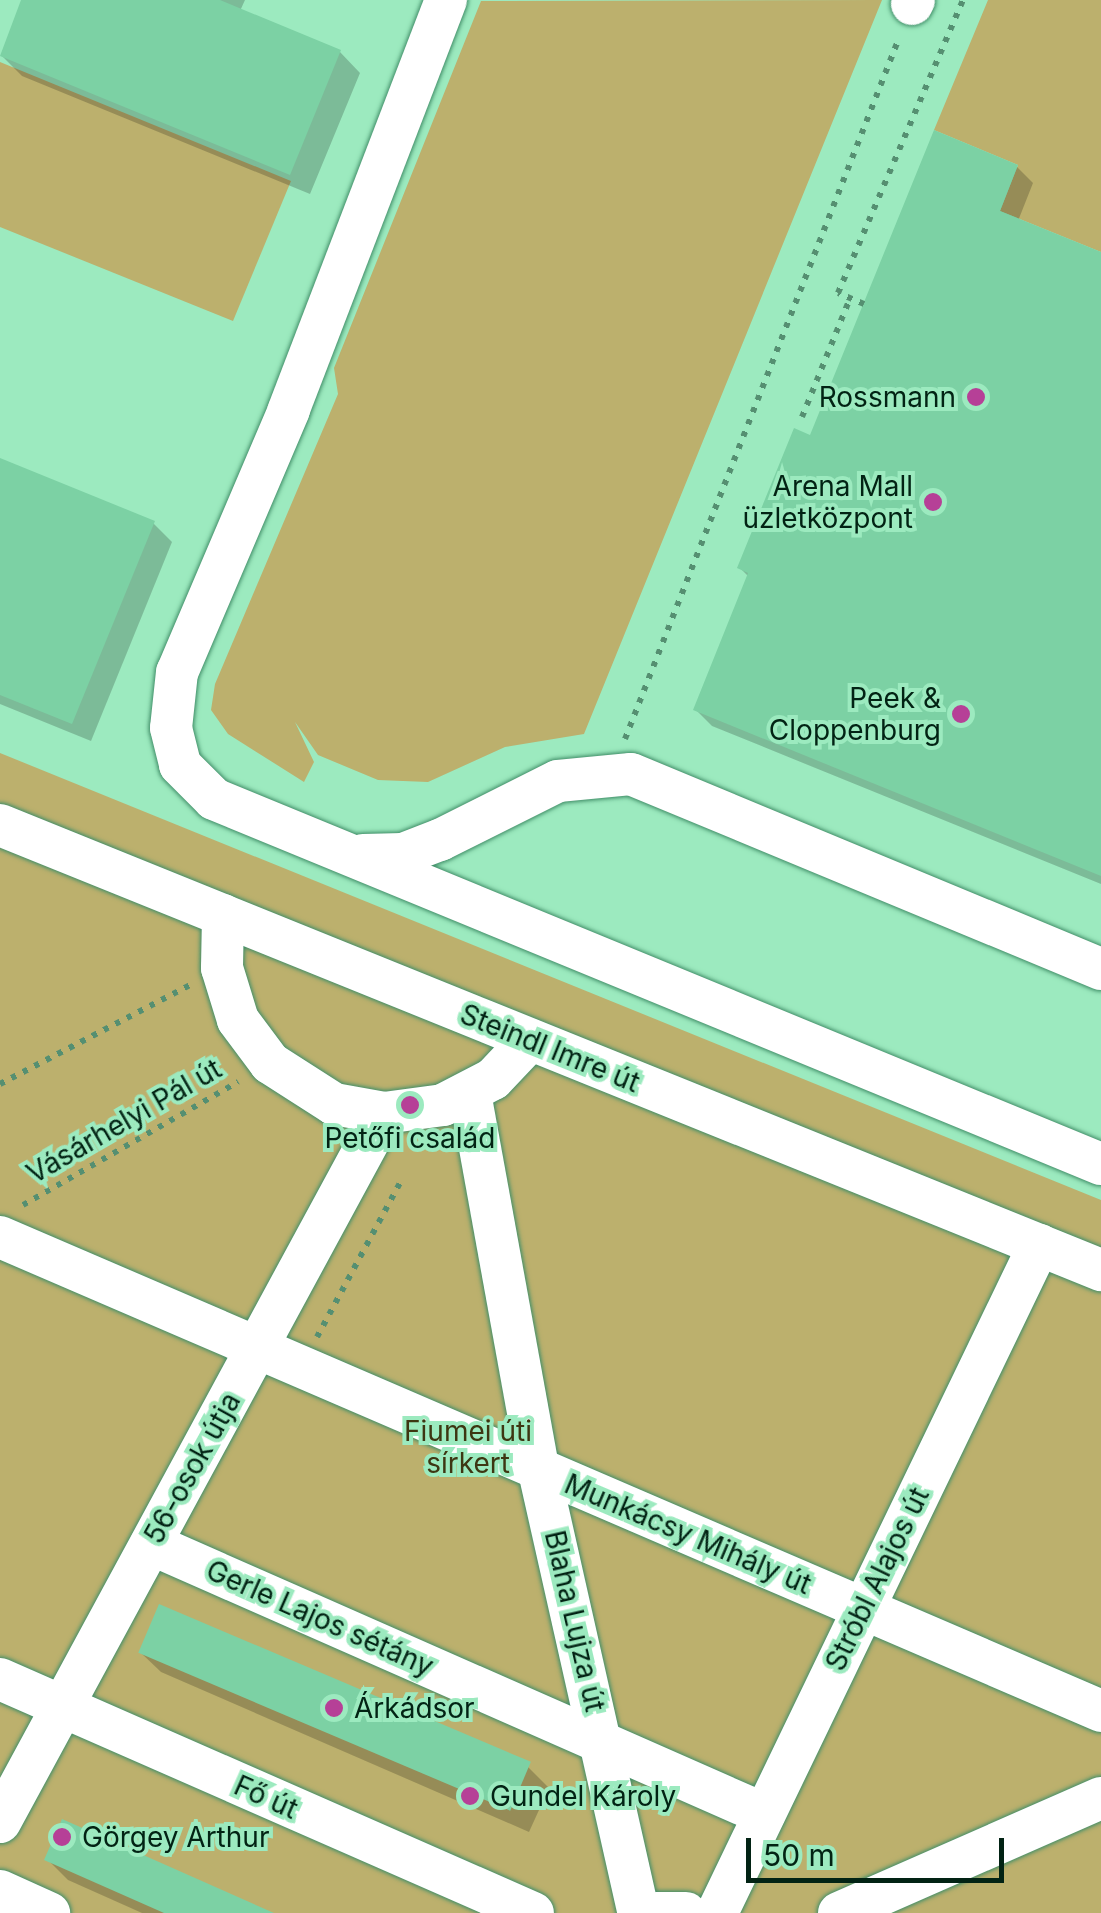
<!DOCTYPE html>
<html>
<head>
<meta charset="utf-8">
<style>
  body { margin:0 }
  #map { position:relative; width:1101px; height:1913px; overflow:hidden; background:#9ceabf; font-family:Inter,sans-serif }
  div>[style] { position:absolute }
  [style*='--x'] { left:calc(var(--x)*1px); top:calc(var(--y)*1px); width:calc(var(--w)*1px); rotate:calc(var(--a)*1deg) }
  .green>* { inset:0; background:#bcb06d }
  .shadow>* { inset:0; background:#0003 }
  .building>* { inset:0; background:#7cd1a4; transform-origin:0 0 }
  .path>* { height:6px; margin-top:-3px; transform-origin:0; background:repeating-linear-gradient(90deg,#558f71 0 5px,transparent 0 13px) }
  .roads { filter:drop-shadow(0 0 2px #418e68) drop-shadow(0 0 2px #418e68) }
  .minor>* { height:42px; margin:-21px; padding:0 21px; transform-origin:21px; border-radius:21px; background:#fff }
  .dots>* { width:28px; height:28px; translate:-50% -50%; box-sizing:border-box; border:5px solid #9ceabf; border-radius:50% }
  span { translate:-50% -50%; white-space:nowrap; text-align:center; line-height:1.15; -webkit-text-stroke:8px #9ceabf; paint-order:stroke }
  .poi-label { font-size:28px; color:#022314 }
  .right { translate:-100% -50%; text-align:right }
  .left { translate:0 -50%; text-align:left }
  .street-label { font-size:28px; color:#022314 }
  .park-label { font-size:28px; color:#3d3612 }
  .scale { position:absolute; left:746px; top:1838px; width:258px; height:45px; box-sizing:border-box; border:5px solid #022314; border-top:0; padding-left:12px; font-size:30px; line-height:35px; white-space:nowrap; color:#022314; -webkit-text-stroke:8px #9ceabf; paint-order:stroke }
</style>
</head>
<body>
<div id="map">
  <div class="green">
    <i style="clip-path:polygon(882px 0,584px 734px,505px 747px,428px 782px,378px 780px,318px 755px,295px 722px,314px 762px,304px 782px,228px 734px,211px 710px,215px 684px,338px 394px,334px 368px,481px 1px)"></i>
    <i style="clip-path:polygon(988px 0,1101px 0,1101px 252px,1000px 211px,1018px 165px,934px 130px)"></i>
    <i style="clip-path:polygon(0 62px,291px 181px,233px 321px,0 227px)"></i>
    <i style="clip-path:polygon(0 753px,1101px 1200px,1101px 1913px,0 1913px)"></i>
  </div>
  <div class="shadow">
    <i style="clip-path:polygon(23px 0,245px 0,240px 11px,340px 52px,360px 73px,310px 194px,22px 76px,1px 55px)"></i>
    <i style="clip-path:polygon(1017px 167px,1033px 183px,1018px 221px,1101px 255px,1101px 884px,712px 726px,696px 710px,749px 577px,740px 568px)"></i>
    <i style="clip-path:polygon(0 460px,153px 523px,172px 542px,91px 741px,0 704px)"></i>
    <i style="clip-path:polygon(140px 1652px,528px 1767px,549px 1788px,529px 1832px,161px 1672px)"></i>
    <i style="clip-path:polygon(47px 1859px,268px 1913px,142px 1913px,68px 1880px)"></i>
  </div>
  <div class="building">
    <i style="clip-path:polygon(21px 0,220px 0,341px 50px,290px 175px,0 56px)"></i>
    <i style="clip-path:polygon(934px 130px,1018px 165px,1000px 211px,1101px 252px,1101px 876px,693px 710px,748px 573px,737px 568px,794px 428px,810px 435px)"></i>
    <i style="clip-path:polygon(0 458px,155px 521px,72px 724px,0 695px)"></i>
    <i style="left:159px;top:1604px;width:404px;height:53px;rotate:23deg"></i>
    <i style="clip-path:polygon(62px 1819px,274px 1913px,164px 1913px,44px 1860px)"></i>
  </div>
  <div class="path">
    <i style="--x:864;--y:304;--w:28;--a:-157"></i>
    <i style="--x:838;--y:293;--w:319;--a:-66.9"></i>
    <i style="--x:802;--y:417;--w:128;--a:-68"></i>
    <i style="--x:625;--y:739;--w:753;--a:-68.65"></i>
    <i style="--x:0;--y:1084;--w:214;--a:-27.5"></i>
    <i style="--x:23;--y:1205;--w:248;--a:-29.8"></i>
    <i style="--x:317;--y:1337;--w:179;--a:-61.7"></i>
  </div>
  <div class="roads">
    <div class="minor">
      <i style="--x:446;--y:0;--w:439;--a:111"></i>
      <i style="--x:289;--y:410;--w:285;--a:113.1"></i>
      <i style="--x:177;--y:672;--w:56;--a:96.1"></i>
      <i style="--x:171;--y:728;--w:38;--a:76"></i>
      <i style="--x:180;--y:765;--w:48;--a:45"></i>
      <i style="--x:214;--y:799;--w:959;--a:22.37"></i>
      <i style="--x:912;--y:4;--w:4;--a:-63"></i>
      <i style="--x:0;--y:825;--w:1188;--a:22.01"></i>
      <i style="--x:363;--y:855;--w:40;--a:-1.4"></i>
      <i style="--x:403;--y:854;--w:40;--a:-21"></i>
      <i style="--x:440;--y:840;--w:132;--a:-26.6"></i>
      <i style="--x:558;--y:781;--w:73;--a:-5.5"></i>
      <i style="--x:631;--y:774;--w:509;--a:22.53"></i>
      <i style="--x:223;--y:915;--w:53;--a:91.1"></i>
      <i style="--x:222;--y:968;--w:54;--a:72.9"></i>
      <i style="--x:238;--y:1020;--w:54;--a:53.3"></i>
      <i style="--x:270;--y:1063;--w:76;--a:32.6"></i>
      <i style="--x:334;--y:1104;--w:51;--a:10.2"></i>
      <i style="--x:384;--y:1113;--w:60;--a:-7.7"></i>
      <i style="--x:443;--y:1105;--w:56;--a:-27.5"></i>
      <i style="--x:493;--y:1079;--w:54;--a:-46.5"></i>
      <i style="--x:470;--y:1093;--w:384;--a:79.7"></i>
      <i style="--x:539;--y:1471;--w:453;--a:77.3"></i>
      <i style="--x:0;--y:1237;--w:1199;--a:23.29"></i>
      <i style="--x:151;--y:1544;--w:670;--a:23.77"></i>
      <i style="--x:0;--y:1679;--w:582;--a:23.7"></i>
      <i style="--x:0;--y:1822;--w:806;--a:-61.56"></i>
      <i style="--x:0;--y:1891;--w:54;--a:24.2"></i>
      <i style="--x:656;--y:1913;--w:30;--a:0"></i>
      <i style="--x:717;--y:1913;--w:742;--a:-64.26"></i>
      <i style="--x:839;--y:1913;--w:286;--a:-23.7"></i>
    </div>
  </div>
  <div class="dots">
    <i style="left:976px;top:397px;background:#b64097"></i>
    <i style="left:933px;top:502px;background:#b64097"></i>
    <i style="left:961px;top:714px;background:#b64097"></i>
    <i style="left:410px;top:1105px;background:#b64097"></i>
    <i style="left:334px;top:1708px;background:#b64097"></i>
    <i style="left:470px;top:1796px;background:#b64097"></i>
    <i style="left:62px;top:1837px;background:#b64097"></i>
  </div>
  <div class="poi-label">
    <span class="right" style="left:956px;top:397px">Rossmann</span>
    <span class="right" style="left:913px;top:502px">Arena Mall<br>üzletközpont</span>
    <span class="right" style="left:941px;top:714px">Peek &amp;<br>Cloppenburg</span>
    <span style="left:410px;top:1138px">Petőfi család</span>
    <span class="left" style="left:354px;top:1708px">Árkádsor</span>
    <span class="left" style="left:490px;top:1796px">Gundel Károly</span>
    <span class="left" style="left:82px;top:1837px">Görgey Arthur</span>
  </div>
  <div class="street-label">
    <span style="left:550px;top:1048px;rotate:22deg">Steindl Imre út</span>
    <span style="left:124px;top:1121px;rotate:-30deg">Vásárhelyi Pál út</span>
    <span style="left:192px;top:1468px;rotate:-61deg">56-osok útja</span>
    <span style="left:688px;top:1534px;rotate:23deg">Munkácsy Mihály út</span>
    <span style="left:877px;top:1579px;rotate:-64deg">Stróbl Alajos út</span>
    <span style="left:320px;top:1618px;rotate:24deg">Gerle Lajos sétány</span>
    <span style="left:575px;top:1621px;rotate:77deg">Blaha Lujza út</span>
    <span style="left:266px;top:1797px;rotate:24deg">Fő út</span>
  </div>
  <div class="park-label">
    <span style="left:468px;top:1447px">Fiumei úti<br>sírkert</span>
  </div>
  <div class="scale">50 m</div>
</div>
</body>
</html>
